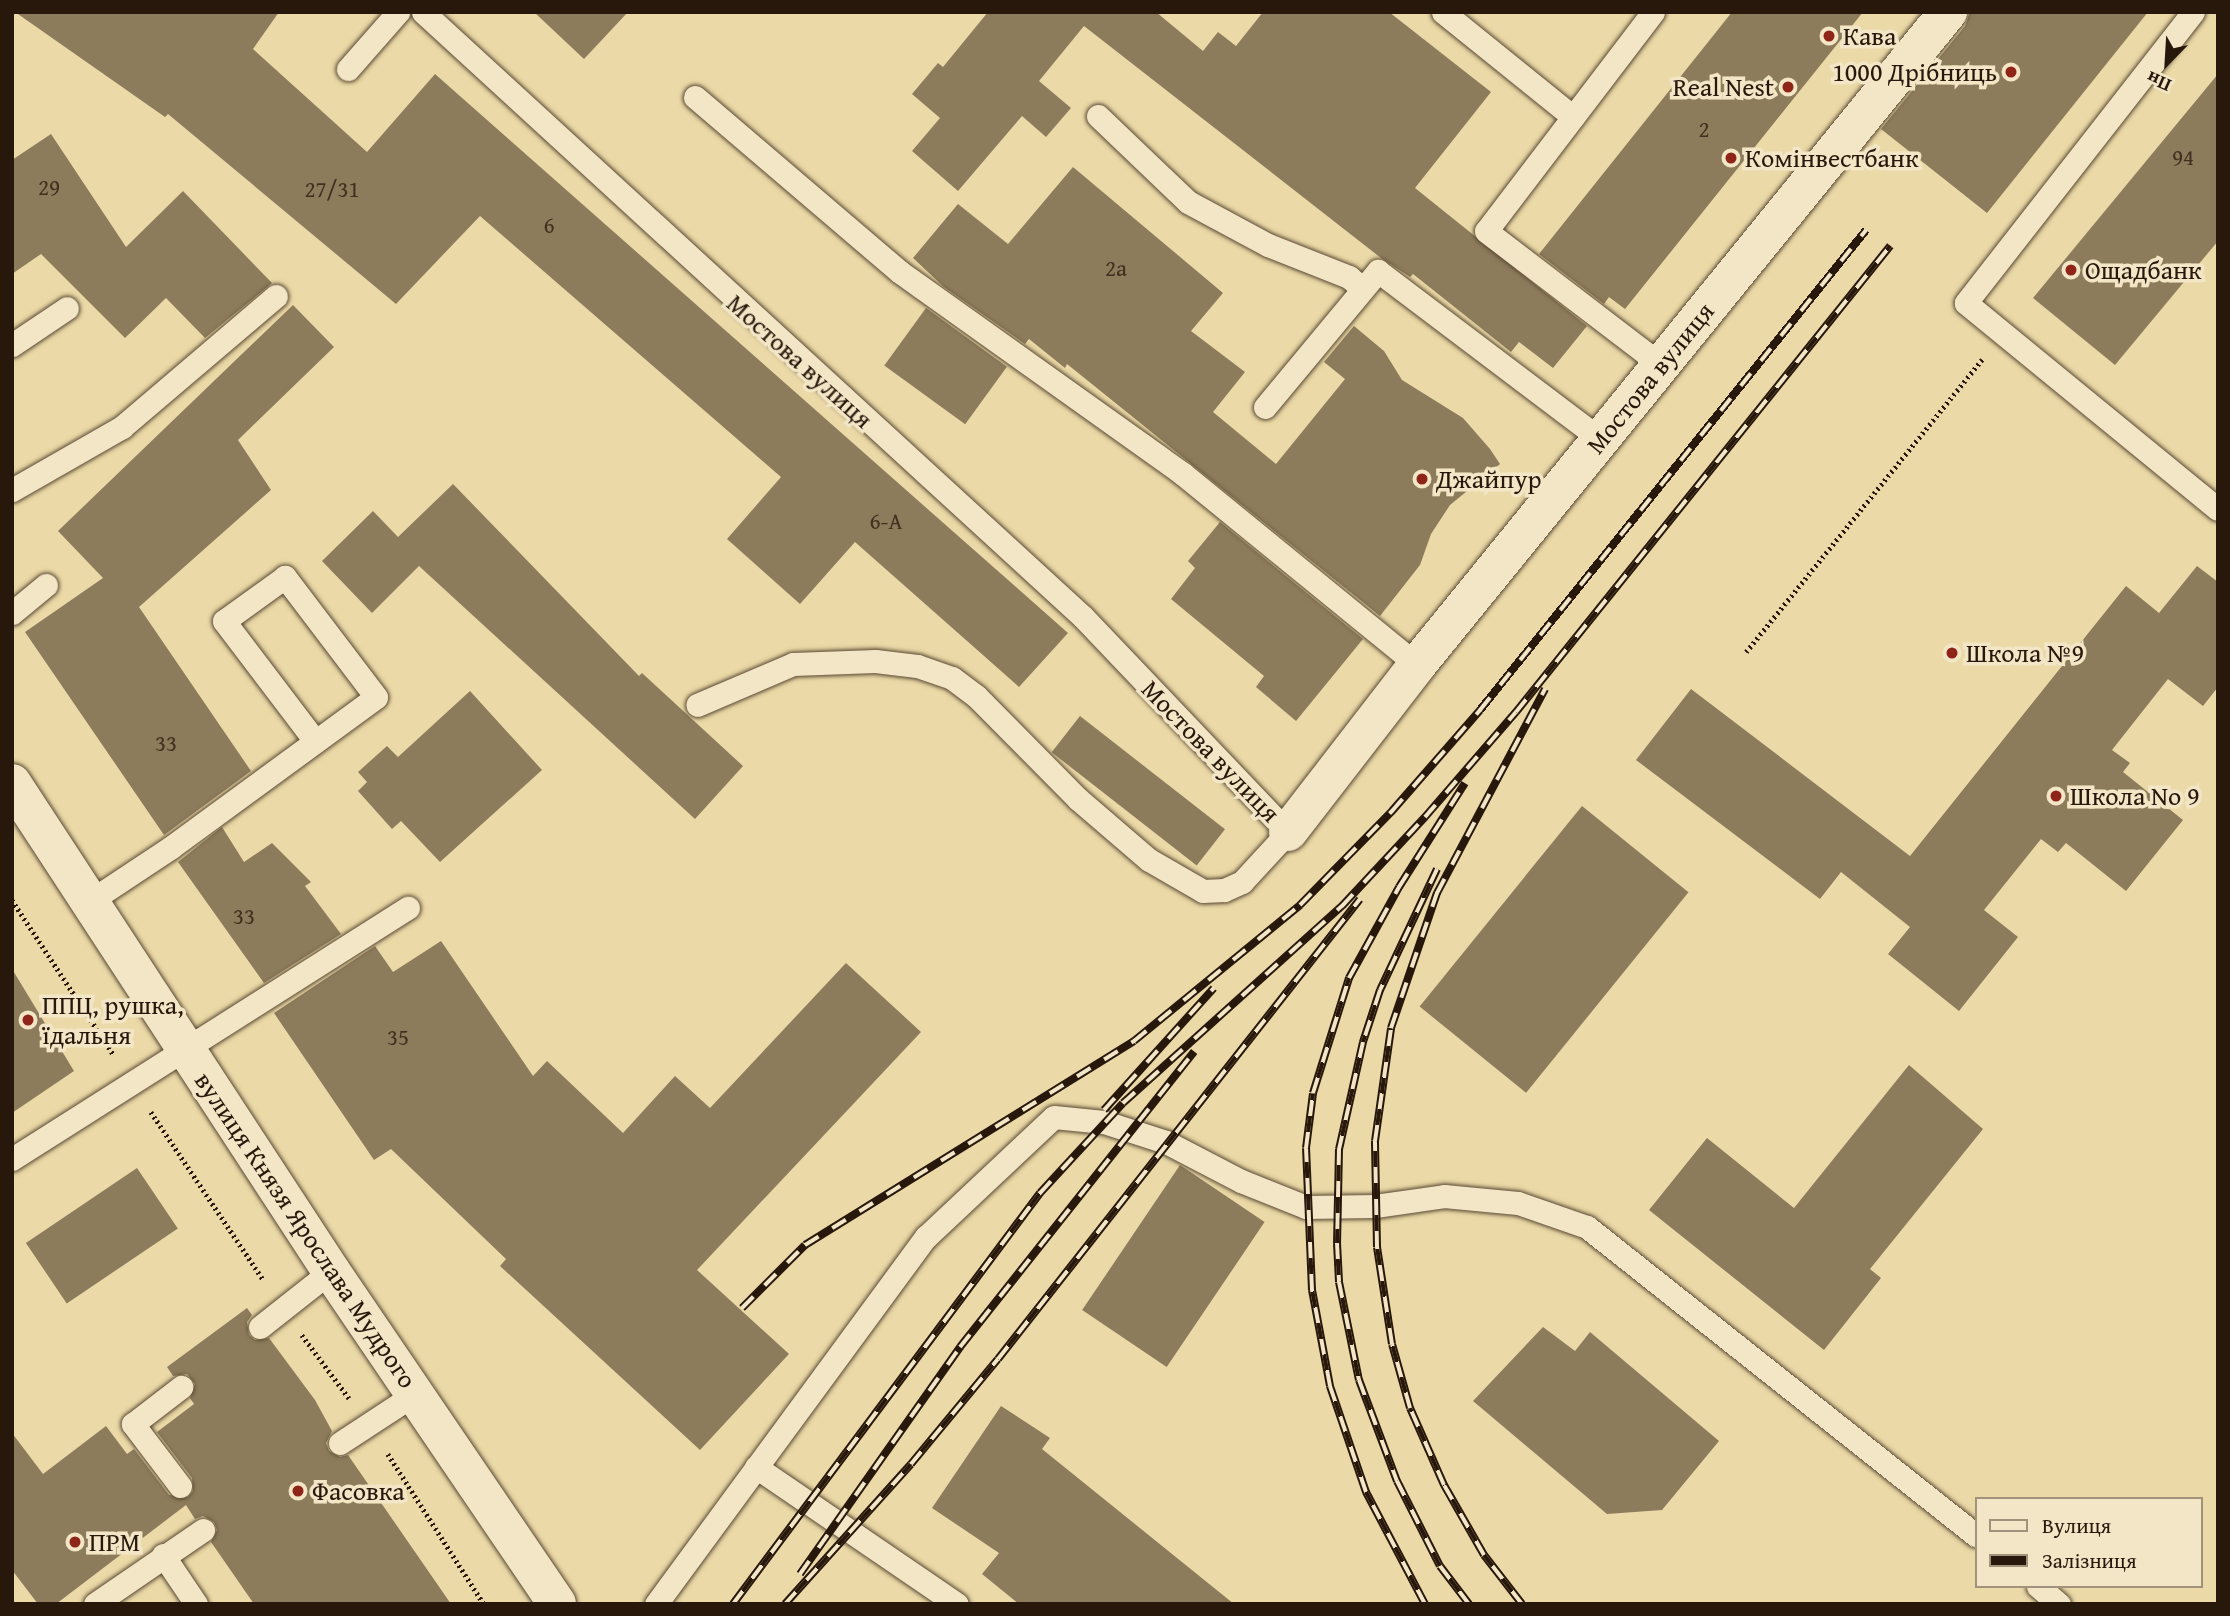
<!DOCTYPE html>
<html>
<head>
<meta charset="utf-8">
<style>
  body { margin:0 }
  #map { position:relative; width:2230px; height:1616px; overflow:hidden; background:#ebd9a7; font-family:"Gentium Book Plus",serif }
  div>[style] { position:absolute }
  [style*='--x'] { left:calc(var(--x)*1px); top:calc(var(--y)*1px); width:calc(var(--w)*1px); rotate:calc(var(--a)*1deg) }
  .building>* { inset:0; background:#8d7c5c; transform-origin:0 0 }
  .path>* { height:4.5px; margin-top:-2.25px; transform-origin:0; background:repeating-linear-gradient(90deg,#28170b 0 2px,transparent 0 5.5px) }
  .roads { filter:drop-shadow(0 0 2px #594832) drop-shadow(0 0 2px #594832) }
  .service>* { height:23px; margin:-11.5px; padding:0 11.5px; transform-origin:11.5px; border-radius:11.5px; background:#f2e6c6 }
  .minor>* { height:38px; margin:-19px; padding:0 19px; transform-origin:19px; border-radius:19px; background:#f2e6c6 }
  .secondary>* { height:38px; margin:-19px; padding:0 19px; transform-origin:19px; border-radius:19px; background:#f2e6c6 }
  .rail>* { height:8px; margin-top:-4px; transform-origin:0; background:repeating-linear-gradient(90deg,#f2e6c6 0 16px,#28170b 0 32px); box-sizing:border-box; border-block:2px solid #28170b }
  .dots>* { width:19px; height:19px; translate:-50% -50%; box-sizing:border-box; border:4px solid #f2e6c6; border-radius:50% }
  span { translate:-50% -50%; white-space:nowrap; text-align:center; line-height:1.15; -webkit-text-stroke:7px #f2e6c6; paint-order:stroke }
  .number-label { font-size:23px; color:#41301f }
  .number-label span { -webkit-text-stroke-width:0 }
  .poi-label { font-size:26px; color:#28170b }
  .left { translate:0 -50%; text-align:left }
  .right { translate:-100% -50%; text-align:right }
  .street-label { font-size:26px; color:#28170b }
  .frame { position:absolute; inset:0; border:14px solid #28170b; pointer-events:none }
  .legend { position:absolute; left:1975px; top:1497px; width:228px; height:91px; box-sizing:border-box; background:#f2e6c6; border:2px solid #a1937b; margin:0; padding:9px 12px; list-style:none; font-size:21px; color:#28170b }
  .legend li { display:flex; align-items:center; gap:14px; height:35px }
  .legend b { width:35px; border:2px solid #a1937b }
  .north { position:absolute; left:2132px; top:28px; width:70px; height:70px; -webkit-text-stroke:5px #f2e6c6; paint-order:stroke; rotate:204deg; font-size:19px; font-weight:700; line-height:28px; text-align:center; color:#28170b }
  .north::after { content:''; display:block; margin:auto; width:24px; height:32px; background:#28170b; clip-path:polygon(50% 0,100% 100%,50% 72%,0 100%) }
</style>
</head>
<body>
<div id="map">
  <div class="building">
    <i style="clip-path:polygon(15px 12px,279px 12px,253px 49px,367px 152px,435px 74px,1068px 633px,1019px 687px,855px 542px,800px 604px,727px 539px,781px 477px,480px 216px,396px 304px,168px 114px,165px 117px)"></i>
    <i style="clip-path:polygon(534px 12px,628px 12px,584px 59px)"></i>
    <i style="clip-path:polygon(988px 12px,1156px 12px,1203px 51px,1218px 32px,1236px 46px,1263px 12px,1389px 12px,1491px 92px,1415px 188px,1587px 326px,1553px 368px,1519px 342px,1511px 352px,1413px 274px,1410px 277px,1381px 258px,1084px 26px,1039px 81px,1071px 108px,1046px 137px,1022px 116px,958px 191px,912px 151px,940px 118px,912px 94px,938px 63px,943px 67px)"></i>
    <i style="clip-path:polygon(1732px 12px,1863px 12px,1625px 309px,1609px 297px,1604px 304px,1539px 254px)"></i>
    <i style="clip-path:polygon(1970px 12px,2148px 12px,1987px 213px,1881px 129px,1965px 26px)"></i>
    <i style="clip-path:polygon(2218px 74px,2218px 241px,2115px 365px,2033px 298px)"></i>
    <i style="clip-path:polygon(51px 134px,126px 247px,183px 191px,272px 283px,205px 338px,166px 298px,125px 338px,41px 254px,12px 274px,12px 160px)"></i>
    <i style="clip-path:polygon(1073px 167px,1223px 293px,1191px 331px,1245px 372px,1213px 412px,1276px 464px,1345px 379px,1324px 362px,1354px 326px,1384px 351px,1402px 380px,1463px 418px,1490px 449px,1500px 464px,1450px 505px,1431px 534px,1420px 565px,1380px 616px,1067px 364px,1065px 368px,1029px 339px,1025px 344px,944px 287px,913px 258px,958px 204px,1008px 244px)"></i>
    <i style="clip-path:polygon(293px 305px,334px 347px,238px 440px,271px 490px,139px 607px,251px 771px,164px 835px,25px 632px,103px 578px,58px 531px)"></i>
    <i style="left:926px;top:308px;width:100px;height:71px;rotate:36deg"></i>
    <i style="clip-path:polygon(453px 484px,639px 676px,642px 673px,743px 766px,695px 819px,419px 566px,372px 613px,322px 561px,373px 511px,398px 537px)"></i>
    <i style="clip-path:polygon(1220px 522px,1363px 639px,1296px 721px,1256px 687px,1264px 676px,1171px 599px,1195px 568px,1188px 561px)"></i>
    <i style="clip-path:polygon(2197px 566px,2218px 582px,2218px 687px,2203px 706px,2168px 679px,2112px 750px,2130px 763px,2123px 772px,2183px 820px,2126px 891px,2066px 843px,2058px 852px,2041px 839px,1984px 910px,2018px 937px,1959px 1011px,1888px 954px,1910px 927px,1841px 872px,1820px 899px,1636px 760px,1691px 689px,1910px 856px,2126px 586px,2159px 613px)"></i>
    <i style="clip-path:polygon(470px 691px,542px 770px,440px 862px,401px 821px,392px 829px,358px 791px,367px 782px,358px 772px,387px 746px,398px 757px)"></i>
    <i style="left:1080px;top:716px;width:184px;height:46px;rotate:38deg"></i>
    <i style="left:1582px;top:806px;width:137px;height:258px;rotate:39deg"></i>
    <i style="clip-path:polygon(222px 827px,244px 862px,272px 843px,311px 882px,305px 886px,341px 934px,264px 983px,178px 862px)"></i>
    <i style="clip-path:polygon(441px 941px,533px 1076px,547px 1061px,623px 1133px,675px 1076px,710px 1108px,846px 963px,921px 1032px,697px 1270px,789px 1354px,700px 1450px,500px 1266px,506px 1259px,391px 1149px,374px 1160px,274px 1013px,375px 946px,393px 972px)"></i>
    <i style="clip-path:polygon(12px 969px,74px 1071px,12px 1113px)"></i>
    <i style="clip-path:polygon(1909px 1065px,1983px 1129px,1870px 1269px,1881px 1278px,1824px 1350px,1649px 1210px,1707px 1138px,1794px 1208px)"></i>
    <i style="left:1180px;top:1165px;width:102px;height:175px;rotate:34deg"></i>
    <i style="left:137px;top:1168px;width:73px;height:134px;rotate:56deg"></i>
    <i style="clip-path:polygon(247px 1308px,252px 1315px,247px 1322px,249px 1335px,255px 1340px,269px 1338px,315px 1400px,332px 1431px,326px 1443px,329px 1451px,340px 1457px,348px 1455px,451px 1604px,254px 1604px,211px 1542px,217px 1530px,214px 1522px,203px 1516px,195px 1519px,186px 1505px,56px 1604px,38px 1604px,12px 1570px,12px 1433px,43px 1474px,106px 1426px,127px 1454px,134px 1449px,169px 1495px,188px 1497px,193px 1491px,192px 1478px,157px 1432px,194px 1404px,190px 1398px,195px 1384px,187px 1374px,173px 1376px,167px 1367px)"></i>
    <i style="clip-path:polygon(1543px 1327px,1575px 1351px,1590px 1332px,1719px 1441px,1662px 1510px,1607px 1514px,1473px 1401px)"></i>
    <i style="clip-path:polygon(1001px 1406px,1050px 1438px,1042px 1449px,1234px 1604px,1019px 1604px,982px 1574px,999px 1553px,932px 1508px)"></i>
  </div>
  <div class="path">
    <i style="--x:1746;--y:652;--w:376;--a:-51.1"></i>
    <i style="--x:12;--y:900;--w:186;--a:56.7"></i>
    <i style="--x:151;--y:1112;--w:201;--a:56.2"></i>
    <i style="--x:302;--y:1335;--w:79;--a:53.3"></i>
    <i style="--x:388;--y:1454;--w:178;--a:57.4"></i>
  </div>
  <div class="roads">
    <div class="service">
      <i style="--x:423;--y:12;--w:895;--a:42.51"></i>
      <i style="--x:1083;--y:617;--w:297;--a:46.4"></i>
      <i style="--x:1288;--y:832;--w:68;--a:132.6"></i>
      <i style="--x:1242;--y:882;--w:20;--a:156"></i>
      <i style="--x:1224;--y:890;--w:21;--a:177"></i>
      <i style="--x:1203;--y:891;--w:62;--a:-150.1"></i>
      <i style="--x:1149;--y:860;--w:94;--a:-139.3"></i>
      <i style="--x:1078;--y:799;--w:145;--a:-134.7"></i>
      <i style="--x:976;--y:696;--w:30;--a:-143"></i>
      <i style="--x:952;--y:678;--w:37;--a:-161"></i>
      <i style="--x:917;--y:666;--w:42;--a:-173.2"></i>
      <i style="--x:875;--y:661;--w:82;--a:177.9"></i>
      <i style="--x:793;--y:664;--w:104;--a:156.9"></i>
      <i style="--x:1443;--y:12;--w:167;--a:38.9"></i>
      <i style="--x:1653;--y:12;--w:275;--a:127.3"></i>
      <i style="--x:1486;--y:231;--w:220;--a:37.4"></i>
      <i style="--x:2193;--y:12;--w:369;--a:128"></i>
      <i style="--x:1966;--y:303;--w:325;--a:39.3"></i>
      <i style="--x:348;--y:69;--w:76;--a:-48.7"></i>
      <i style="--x:695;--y:97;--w:270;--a:40.5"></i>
      <i style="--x:900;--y:272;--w:348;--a:35.5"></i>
      <i style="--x:1183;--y:474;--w:302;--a:39.2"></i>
      <i style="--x:1098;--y:116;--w:124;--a:43.7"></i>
      <i style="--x:1188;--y:202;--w:91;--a:28.3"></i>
      <i style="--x:1268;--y:245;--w:87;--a:21.6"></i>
      <i style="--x:1349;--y:277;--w:18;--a:41"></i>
      <i style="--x:12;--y:345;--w:66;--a:-33.9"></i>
      <i style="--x:1265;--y:407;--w:177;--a:-50.3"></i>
      <i style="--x:1378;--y:271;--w:278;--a:37.1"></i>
      <i style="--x:12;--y:490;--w:127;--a:-29.8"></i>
      <i style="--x:122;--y:427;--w:202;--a:-40.4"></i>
      <i style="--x:12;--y:613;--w:44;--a:-39.5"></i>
      <i style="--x:90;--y:901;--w:96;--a:-33.5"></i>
      <i style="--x:170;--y:848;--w:255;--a:-36.2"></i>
      <i style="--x:376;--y:697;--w:151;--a:-127.2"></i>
      <i style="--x:285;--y:577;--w:75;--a:144.2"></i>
      <i style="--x:224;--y:621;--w:151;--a:52.8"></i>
      <i style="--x:12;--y:1159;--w:469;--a:-32.4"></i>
      <i style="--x:260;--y:1327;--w:90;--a:-38.3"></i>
      <i style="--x:340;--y:1443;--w:90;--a:-33.2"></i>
      <i style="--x:756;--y:1467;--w:243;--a:34.3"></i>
      <i style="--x:180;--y:1486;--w:78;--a:-127.2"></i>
      <i style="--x:133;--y:1424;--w:61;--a:-37.6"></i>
      <i style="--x:163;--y:1555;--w:59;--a:56"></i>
      <i style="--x:2038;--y:1586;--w:28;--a:41"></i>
      <i style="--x:95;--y:1604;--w:131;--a:-34.4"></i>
      <i style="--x:656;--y:1604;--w:456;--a:-53.7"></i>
      <i style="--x:926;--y:1237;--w:175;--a:-43.2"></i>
      <i style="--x:1054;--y:1117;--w:50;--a:5.7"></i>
      <i style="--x:1104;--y:1122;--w:65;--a:17.9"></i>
      <i style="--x:1166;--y:1142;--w:85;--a:27.5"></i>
      <i style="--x:1241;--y:1181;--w:70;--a:21.8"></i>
      <i style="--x:1306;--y:1207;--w:69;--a:-0.8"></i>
      <i style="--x:1375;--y:1206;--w:70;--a:-8.2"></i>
      <i style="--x:1444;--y:1196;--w:74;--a:5.4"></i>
      <i style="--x:1518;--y:1203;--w:73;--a:19.2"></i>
      <i style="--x:1587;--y:1227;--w:496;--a:38.4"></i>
    </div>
    <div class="minor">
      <i style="--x:1288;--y:832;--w:211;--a:-52.3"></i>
      <i style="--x:1417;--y:665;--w:842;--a:-50.88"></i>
    </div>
    <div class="secondary">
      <i style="--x:12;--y:783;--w:583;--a:56.83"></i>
      <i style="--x:331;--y:1271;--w:402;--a:55.8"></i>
    </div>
  </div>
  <div class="rail">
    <i style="--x:1437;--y:869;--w:134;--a:115.2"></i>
    <i style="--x:1380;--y:990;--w:55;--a:108.1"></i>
    <i style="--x:1363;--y:1042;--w:110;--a:102.6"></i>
    <i style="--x:1339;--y:1149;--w:94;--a:91.2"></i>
    <i style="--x:1337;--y:1243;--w:39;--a:87"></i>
    <i style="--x:1339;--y:1282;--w:100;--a:78.5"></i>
    <i style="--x:1359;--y:1380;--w:108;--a:69.4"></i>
    <i style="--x:1397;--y:1481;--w:95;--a:63.2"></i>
    <i style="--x:1440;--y:1566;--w:48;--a:52.7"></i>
    <i style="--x:1104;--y:1110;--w:164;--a:-48"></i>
    <i style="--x:742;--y:1308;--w:89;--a:-45"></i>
    <i style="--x:805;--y:1245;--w:387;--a:-31.8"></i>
    <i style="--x:1134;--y:1041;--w:215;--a:-39.3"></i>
    <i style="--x:1300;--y:905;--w:132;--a:-45.6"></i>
    <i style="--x:1392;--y:811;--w:134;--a:-48.9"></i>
    <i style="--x:1480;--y:710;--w:616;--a:-51.19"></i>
    <i style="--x:800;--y:1574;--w:278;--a:-54.8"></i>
    <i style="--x:960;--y:1347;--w:377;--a:-51.6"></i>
    <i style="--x:733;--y:1604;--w:513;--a:-53.24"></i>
    <i style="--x:1040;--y:1193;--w:122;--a:-47.3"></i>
    <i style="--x:1123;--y:1103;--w:295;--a:-42"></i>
    <i style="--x:1342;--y:906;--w:122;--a:-47"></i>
    <i style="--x:1425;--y:817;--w:139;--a:-49.1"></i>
    <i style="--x:1516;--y:712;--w:598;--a:-51.25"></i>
    <i style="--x:785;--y:1604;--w:188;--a:-48"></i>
    <i style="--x:911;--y:1464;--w:136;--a:-50.4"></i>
    <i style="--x:998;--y:1359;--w:585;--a:-51.8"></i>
    <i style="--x:1425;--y:1604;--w:127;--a:-117.8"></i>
    <i style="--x:1366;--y:1492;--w:112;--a:-108.8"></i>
    <i style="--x:1330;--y:1386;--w:98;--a:-100.6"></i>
    <i style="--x:1312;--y:1290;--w:142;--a:-92.4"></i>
    <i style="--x:1306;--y:1148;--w:55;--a:-82.7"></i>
    <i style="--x:1313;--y:1093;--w:121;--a:-72.6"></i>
    <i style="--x:1349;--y:978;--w:104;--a:-61.2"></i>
    <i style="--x:1399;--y:887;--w:123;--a:-57.6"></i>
    <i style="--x:1522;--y:1604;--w:62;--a:-127.8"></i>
    <i style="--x:1484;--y:1555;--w:81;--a:-119.7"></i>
    <i style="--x:1444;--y:1485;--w:84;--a:-113.8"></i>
    <i style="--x:1410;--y:1408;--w:66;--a:-105.7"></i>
    <i style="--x:1392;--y:1344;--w:98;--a:-98.8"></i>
    <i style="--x:1377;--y:1247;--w:106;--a:-91.1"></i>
    <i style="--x:1375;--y:1141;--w:114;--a:-81.9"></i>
    <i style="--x:1391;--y:1028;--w:143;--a:-71.2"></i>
    <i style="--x:1437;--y:893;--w:231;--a:-62.1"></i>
  </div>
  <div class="dots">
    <i style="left:1829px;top:36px;background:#8f2418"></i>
    <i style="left:2011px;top:72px;background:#8f2418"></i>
    <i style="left:1788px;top:87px;background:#8f2418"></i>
    <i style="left:1731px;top:158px;background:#8f2418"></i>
    <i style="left:2071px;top:270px;background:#8f2418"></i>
    <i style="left:1422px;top:479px;background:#8f2418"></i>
    <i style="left:1952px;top:653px;background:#8f2418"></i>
    <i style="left:2056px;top:796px;background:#8f2418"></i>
    <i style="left:28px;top:1020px;background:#8f2418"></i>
    <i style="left:298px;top:1491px;background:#8f2418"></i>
    <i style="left:75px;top:1542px;background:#8f2418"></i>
  </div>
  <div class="number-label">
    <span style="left:1704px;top:129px">2</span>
    <span style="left:2183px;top:157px">94</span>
    <span style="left:49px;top:187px">29</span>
    <span style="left:332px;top:189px">27/31</span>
    <span style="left:549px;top:225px">6</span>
    <span style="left:1116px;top:268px">2а</span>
    <span style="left:886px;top:521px">6-А</span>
    <span style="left:166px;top:743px">33</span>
    <span style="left:244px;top:916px">33</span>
    <span style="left:398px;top:1037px">35</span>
  </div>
  <div class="poi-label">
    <span class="left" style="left:1843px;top:36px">Кава</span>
    <span class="right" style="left:1997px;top:72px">1000 Дрібниць</span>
    <span class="right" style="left:1774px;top:87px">Real Nest</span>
    <span class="left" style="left:1745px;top:158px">Комінвестбанк</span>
    <span class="left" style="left:2085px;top:270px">Ощадбанк</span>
    <span class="left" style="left:1436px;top:479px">Джайпур</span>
    <span class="left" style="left:1966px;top:653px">Школа №9</span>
    <span class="left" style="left:2070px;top:796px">Школа No 9</span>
    <span class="left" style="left:42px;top:1020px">ППЦ, рушка,<br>їдальня</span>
    <span class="left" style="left:312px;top:1491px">Фасовка</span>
    <span class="left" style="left:89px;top:1542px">ПРМ</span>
  </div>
  <div class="street-label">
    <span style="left:800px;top:361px;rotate:42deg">Мостова вулиця</span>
    <span style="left:1650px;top:378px;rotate:-51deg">Мостова вулиця</span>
    <span style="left:1211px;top:751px;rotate:46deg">Мостова вулиця</span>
    <span style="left:306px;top:1230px;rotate:56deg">вулиця Князя Ярослава Мудрого</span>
  </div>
  <div class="frame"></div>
  <ul class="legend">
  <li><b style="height:9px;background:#f2e6c6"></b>Вулиця</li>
  <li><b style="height:9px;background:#28170b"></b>Залізниця</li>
  </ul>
  <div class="north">Пн</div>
</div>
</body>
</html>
